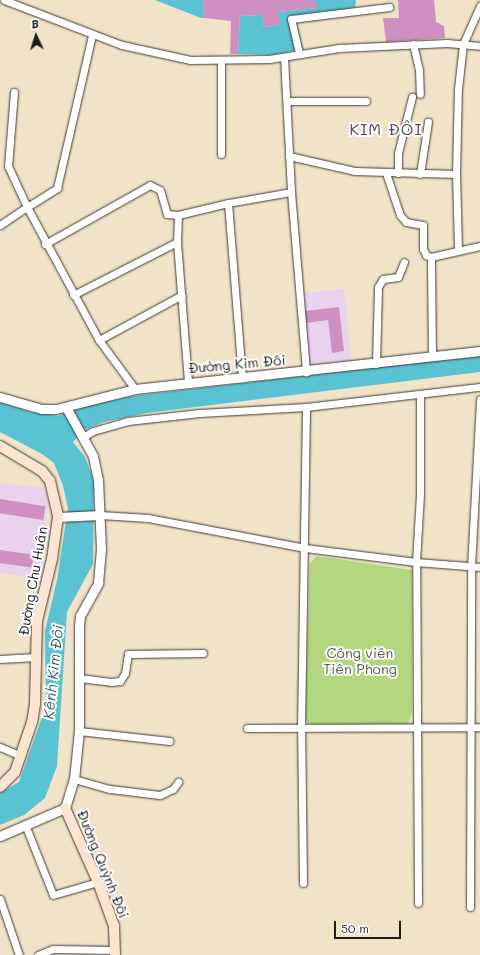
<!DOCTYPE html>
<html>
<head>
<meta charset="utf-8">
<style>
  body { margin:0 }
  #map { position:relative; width:480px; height:955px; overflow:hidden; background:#f1e3c8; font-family:Mali,sans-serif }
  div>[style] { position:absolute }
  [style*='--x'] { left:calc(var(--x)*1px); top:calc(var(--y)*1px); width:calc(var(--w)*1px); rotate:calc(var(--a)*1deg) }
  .built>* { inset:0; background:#e9d2ed; transform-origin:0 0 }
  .green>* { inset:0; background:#b3d77f }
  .water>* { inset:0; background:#59c3d4 }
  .building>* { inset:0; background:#cd90c0; transform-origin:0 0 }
  .roads { filter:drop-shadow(0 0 1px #3c3a36) drop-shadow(0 0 1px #3c3a36) }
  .minor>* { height:7px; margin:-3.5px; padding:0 3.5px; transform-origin:3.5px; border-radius:3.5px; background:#fff }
  .tertiary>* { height:9px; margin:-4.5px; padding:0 4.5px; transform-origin:4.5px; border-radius:4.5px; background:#fff }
  .secondary>* { height:10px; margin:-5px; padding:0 5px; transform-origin:5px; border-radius:5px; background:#fde4d1 }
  span { translate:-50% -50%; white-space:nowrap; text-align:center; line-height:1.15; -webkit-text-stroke:4px #fff; paint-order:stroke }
  .street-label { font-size:14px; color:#1c1c1c }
  .park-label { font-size:14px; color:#515d3f }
  .water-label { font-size:15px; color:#345f66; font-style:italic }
  .quarter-label { font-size:16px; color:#5a4555; letter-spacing:1px }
  .north { position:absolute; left:16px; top:16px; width:40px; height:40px; -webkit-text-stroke:3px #fff; paint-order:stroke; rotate:356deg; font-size:11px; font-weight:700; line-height:16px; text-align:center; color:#1c1c1c }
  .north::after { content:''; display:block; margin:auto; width:14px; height:18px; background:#1c1c1c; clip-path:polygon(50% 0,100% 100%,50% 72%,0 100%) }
  .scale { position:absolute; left:334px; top:921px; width:67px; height:18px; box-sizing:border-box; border:2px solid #1c1c1c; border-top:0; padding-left:5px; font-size:12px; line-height:14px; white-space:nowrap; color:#1c1c1c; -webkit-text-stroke:3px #fff; paint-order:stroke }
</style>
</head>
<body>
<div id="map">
  <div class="built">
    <i style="left:344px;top:289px;width:72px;height:42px;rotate:84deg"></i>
    <i style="clip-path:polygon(0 483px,45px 488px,48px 504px,40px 579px,0 573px)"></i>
  </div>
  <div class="green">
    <i style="clip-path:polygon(317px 556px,412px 570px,412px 713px,408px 724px,317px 725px,308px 723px,305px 719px,310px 563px)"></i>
  </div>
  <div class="water">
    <i style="clip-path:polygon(155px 0,203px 0,204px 18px,201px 18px)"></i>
    <i style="clip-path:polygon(315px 0,356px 0,355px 9px,295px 18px,303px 49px,270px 55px,238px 54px,240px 16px,262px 15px,264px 27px,279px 25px,278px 12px,317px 8px)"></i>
    <i style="clip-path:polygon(480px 355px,480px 372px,147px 413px,104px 422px,84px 430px,73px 442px,85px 457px,94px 481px,93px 564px,67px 612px,57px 766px,45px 798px,24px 815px,0 825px,0 793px,19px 782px,46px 706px,45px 631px,57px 580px,68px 508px,63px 486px,54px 463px,42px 454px,0 432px,0 402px,30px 412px,59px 416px,78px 408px,133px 396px)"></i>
  </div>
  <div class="building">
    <i style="clip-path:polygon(203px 0,315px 0,318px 8px,278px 12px,280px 25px,264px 27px,262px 15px,240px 16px,238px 54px,230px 54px,231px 21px,204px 18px)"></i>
    <i style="clip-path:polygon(398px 0,434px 0,436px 22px,444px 26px,445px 38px,386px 42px,383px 18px,399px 18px)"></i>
    <i style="clip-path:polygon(339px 307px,344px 351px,332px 353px,328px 320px,306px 323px,305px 311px)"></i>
    <i style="left:0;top:499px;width:46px;height:14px;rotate:9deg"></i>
    <i style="left:0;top:550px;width:34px;height:13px;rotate:8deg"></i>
  </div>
  <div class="roads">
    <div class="minor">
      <i style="--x:4;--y:0;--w:126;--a:20.9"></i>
      <i style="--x:122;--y:45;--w:70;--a:12.4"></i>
      <i style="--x:190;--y:60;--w:79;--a:-0.7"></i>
      <i style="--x:269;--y:59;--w:71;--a:-8.9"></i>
      <i style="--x:339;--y:48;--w:108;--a:-2.7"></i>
      <i style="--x:447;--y:43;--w:33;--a:5"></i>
      <i style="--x:413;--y:44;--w:27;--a:77"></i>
      <i style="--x:419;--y:70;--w:24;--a:88"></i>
      <i style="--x:299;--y:53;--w:35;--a:-103"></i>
      <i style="--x:291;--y:19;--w:99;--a:-7"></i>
      <i style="--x:284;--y:57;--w:135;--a:87"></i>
      <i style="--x:291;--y:192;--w:181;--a:85.2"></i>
      <i style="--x:221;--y:60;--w:94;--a:90"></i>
      <i style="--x:14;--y:92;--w:74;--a:94.6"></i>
      <i style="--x:8;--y:166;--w:45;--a:65.1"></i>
      <i style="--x:27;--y:207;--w:36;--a:-32"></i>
      <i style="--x:57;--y:188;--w:157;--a:-77.1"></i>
      <i style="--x:287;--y:101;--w:79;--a:0"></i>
      <i style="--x:289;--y:156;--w:68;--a:12.8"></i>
      <i style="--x:355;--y:171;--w:101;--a:1.7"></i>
      <i style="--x:386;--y:173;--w:44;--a:71.6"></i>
      <i style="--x:400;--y:215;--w:9;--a:49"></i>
      <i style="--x:406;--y:222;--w:17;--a:10"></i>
      <i style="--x:423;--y:225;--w:24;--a:90"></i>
      <i style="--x:423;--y:249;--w:7;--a:63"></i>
      <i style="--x:426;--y:255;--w:5;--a:22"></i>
      <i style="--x:398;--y:173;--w:20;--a:-90"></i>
      <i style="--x:398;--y:153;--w:58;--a:-76"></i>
      <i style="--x:420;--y:174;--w:53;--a:-81.3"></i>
      <i style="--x:228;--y:203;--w:176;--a:85.4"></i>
      <i style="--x:178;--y:215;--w:27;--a:92"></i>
      <i style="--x:177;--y:242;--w:141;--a:85.5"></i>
      <i style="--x:0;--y:225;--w:32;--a:-34"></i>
      <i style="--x:27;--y:207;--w:151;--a:61.6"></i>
      <i style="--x:99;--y:340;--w:61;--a:53.7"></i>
      <i style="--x:45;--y:244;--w:120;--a:-29.3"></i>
      <i style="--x:150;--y:185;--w:11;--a:27"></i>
      <i style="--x:160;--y:190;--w:25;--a:74"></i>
      <i style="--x:167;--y:214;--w:11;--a:5"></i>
      <i style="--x:178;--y:215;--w:51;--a:-13.5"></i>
      <i style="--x:228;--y:203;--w:64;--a:-9.9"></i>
      <i style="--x:458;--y:249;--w:75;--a:-91.5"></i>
      <i style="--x:456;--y:174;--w:85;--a:-88.7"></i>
      <i style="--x:458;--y:89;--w:45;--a:-83.7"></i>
      <i style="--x:463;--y:44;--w:42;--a:-65.9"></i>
      <i style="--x:73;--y:295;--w:117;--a:-27"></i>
      <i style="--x:99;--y:340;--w:94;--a:-28.5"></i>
      <i style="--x:432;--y:357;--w:100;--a:-90.6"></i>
      <i style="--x:431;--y:257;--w:50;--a:-12.7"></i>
      <i style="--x:376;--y:364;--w:77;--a:-88.5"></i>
      <i style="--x:378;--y:287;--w:9;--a:-58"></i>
      <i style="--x:383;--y:279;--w:15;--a:-8"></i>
      <i style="--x:398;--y:277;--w:16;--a:-68"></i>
      <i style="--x:83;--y:437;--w:12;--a:-31"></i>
      <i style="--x:93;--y:431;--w:36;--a:-16"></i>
      <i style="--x:128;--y:421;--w:72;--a:-6.3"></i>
      <i style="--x:200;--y:413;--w:106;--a:-3.2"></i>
      <i style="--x:306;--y:407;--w:175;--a:-6.6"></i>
      <i style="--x:100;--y:515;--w:48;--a:3.6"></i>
      <i style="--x:148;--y:518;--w:160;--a:10.8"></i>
      <i style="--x:305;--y:548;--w:112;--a:7.2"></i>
      <i style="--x:416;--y:562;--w:64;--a:4.5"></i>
      <i style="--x:0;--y:659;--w:36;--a:-3"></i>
      <i style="--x:79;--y:678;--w:32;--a:7"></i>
      <i style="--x:111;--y:682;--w:9;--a:-6"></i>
      <i style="--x:120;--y:681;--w:9;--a:-58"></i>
      <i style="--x:125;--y:673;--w:19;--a:-81"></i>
      <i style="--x:128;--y:654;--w:75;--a:-0.8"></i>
      <i style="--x:247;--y:728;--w:233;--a:-0.2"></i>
      <i style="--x:79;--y:731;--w:91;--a:6.3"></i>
      <i style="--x:0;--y:747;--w:23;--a:23"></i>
      <i style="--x:74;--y:779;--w:37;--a:16"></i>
      <i style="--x:110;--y:789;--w:50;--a:6.8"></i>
      <i style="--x:160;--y:795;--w:14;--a:-25"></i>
      <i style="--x:173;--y:789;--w:9;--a:-54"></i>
      <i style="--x:26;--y:827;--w:73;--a:68.3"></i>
      <i style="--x:53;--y:895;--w:47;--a:-16.1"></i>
      <i style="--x:303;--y:883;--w:155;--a:-90.7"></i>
      <i style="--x:301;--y:728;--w:321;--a:-89.1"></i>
      <i style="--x:0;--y:899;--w:59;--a:71.3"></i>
      <i style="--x:418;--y:903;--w:341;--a:-90.3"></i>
      <i style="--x:416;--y:562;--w:67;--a:-86.6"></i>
      <i style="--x:420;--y:495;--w:101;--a:-90"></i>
      <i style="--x:470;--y:907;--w:340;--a:-89.8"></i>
      <i style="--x:471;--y:567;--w:168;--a:-86.9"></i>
      <i style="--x:38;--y:955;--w:16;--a:-22"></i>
      <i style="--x:53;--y:949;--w:61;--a:0.9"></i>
    </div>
    <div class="tertiary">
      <i style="--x:0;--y:397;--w:44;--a:15.9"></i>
      <i style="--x:42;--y:409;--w:14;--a:0"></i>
      <i style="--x:56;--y:409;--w:81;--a:-14.2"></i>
      <i style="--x:135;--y:389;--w:347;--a:-6.3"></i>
      <i style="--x:58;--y:517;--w:42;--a:-2.7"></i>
      <i style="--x:0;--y:836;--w:71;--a:-23.3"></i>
      <i style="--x:65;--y:808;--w:30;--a:-73"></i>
      <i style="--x:74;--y:779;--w:48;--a:-84.1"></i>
      <i style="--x:79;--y:731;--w:105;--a:-90"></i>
      <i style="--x:79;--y:626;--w:10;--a:-84"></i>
      <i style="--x:80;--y:616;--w:38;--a:-61"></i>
      <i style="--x:98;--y:583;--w:34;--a:-85"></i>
      <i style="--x:101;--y:549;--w:69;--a:-92.5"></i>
      <i style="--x:98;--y:480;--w:25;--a:-102"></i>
      <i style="--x:93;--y:456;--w:56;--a:-118.9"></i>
    </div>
    <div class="secondary">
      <i style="--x:0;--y:446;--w:49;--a:30.8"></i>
      <i style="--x:42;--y:471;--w:13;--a:51"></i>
      <i style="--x:50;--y:481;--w:37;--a:77"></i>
      <i style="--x:58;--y:517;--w:42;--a:98.1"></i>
      <i style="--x:52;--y:559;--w:64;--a:103.6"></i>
      <i style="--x:37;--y:621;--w:83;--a:91.4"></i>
      <i style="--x:35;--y:704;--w:18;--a:99"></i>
      <i style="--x:32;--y:722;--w:53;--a:108.8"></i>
      <i style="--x:15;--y:772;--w:21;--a:135"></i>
      <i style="--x:65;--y:808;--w:81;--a:66"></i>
      <i style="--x:98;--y:882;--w:47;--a:70"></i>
      <i style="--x:114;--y:926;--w:29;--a:88"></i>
    </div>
  </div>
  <div class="street-label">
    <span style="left:237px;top:364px;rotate:-5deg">Đường Kim Đôi</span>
    <span style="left:33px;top:581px;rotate:-80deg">Đường Chu Huân</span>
    <span style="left:103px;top:864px;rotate:68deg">Đường Quỳnh Đôi</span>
  </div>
  <div class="park-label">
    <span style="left:360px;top:661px">Công viên<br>Tiên Phong</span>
  </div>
  <div class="water-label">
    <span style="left:53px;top:672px;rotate:-84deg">Kênh Kim Đôi</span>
  </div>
  <div class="quarter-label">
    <span style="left:386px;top:129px">KIM ĐÔI</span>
  </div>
  <div class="north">B</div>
  <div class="scale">50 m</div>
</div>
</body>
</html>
